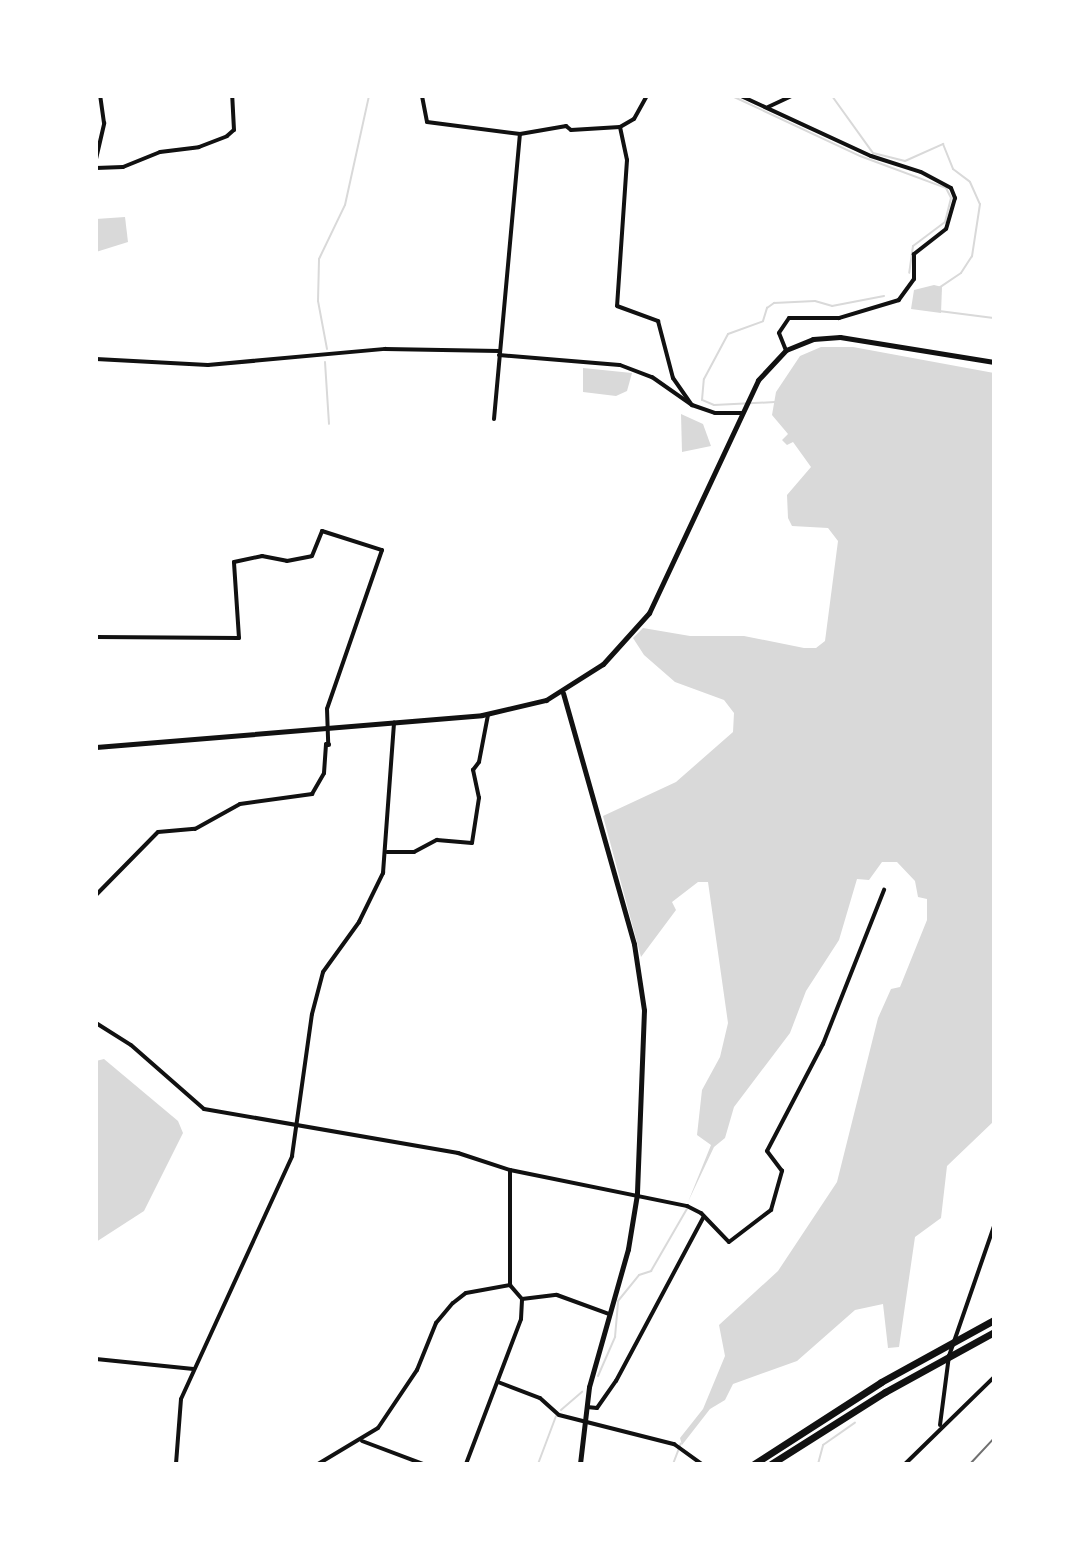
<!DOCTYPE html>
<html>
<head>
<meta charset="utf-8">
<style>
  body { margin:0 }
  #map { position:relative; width:1090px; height:1560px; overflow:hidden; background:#fff; font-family:"Archivo Narrow",sans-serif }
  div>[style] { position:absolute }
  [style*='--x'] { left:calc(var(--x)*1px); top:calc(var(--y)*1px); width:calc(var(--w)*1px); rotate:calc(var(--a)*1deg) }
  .water>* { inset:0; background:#d9d9d9 }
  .stream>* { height:2px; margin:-1px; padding:0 1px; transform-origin:1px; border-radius:1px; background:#d9d9d9 }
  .minor>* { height:4px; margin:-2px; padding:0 2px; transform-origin:2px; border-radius:2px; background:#111 }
  .tertiary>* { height:5px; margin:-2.5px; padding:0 2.5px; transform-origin:2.5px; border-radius:2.5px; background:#111 }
  .trunk>* { height:7px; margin:-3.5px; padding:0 3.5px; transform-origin:3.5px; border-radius:3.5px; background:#111 }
  .rail>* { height:2px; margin:-1px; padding:0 1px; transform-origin:1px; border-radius:1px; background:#707070 }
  span { translate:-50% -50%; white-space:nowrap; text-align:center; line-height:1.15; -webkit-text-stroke:7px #fff; paint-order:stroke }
  .frame { position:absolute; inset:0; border:98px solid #fff; pointer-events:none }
</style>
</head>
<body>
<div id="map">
  <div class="water">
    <i style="clip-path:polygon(125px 217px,128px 242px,96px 252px,96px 219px)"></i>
    <i style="clip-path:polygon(934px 285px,942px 287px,941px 313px,911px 309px,914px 290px)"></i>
    <i style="clip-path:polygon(821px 347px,853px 347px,994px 373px,994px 1121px,947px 1166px,941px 1218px,915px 1237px,899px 1347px,888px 1348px,883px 1304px,855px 1310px,797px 1361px,733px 1384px,725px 1400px,710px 1409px,682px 1445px,680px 1438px,703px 1409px,725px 1356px,719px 1325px,778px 1271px,837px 1182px,878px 1018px,891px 989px,900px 987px,927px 920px,927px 899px,918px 897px,915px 881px,897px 862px,882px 862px,869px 880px,857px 879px,839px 940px,806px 991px,790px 1033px,734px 1107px,725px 1138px,714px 1147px,688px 1202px,711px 1145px,697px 1135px,702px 1090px,720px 1057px,728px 1023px,708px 882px,698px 882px,672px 902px,676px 910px,641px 957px,603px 816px,676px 782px,733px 732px,734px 713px,724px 700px,675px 682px,644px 655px,633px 638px,643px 628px,690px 636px,744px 636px,804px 648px,816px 648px,825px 641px,838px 541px,828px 528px,792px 526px,788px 518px,787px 495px,811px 467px,793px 442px,787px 445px,782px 440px,788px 434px,772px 415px,776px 392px,800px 356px)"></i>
    <i style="clip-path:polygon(583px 368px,632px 373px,627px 391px,616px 396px,583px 392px)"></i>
    <i style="clip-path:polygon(681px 414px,703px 424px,711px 446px,682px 452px)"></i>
    <i style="clip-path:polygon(104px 1059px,178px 1121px,183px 1133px,144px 1211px,96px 1242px,96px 1061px)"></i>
  </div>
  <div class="stream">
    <i style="--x:732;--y:96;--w:141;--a:25.1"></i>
    <i style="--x:860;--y:156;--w:92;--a:20.4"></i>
    <i style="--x:946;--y:188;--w:11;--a:63"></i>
    <i style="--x:951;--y:198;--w:25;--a:104"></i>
    <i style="--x:945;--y:222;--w:40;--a:143"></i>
    <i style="--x:913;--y:246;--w:27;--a:98"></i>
    <i style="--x:832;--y:96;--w:70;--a:54.3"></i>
    <i style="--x:873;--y:153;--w:33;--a:14"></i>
    <i style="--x:905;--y:161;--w:42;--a:-24.1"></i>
    <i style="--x:943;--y:144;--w:27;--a:68"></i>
    <i style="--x:953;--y:169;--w:21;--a:37"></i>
    <i style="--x:970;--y:182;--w:24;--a:66"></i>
    <i style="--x:980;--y:204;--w:53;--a:98.7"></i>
    <i style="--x:972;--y:256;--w:20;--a:123"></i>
    <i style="--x:961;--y:273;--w:27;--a:146"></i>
    <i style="--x:939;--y:311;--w:55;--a:7.3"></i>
    <i style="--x:327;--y:349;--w:49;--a:-100.6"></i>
    <i style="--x:318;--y:301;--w:42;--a:-88.6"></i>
    <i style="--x:319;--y:259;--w:60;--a:-64.3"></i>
    <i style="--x:345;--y:205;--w:112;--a:-77.6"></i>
    <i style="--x:325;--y:362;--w:62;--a:86.3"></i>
    <i style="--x:775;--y:402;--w:61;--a:177.2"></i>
    <i style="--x:714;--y:405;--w:13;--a:-157"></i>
    <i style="--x:702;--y:400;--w:21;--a:-85"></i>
    <i style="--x:704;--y:379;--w:51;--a:-61.9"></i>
    <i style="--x:728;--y:334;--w:37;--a:-20"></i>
    <i style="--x:763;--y:321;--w:14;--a:-73"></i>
    <i style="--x:767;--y:308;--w:9;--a:-36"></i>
    <i style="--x:774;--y:303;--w:41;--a:-2.8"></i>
    <i style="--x:815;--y:301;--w:18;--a:16"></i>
    <i style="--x:832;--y:306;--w:53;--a:-10.9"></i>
    <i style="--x:598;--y:1376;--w:43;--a:-66.4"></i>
    <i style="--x:615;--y:1337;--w:36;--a:-85"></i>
    <i style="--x:618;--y:1301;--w:33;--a:-51"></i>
    <i style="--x:639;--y:1275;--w:13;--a:-18"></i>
    <i style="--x:651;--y:1271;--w:74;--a:-60"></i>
    <i style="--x:561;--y:1410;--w:28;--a:-41"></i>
    <i style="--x:538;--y:1464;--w:51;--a:-69.4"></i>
    <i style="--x:673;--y:1464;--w:22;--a:-69"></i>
    <i style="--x:818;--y:1464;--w:20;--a:-75"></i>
    <i style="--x:823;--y:1445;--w:39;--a:-35"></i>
  </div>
  <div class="minor">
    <i style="--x:422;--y:96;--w:26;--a:79"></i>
    <i style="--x:427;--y:122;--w:94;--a:7.4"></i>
    <i style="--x:520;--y:134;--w:47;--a:-9.9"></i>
    <i style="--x:566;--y:126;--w:6;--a:39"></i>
    <i style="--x:571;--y:130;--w:49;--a:-3.5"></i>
    <i style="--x:620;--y:127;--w:16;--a:-30"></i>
    <i style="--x:634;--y:119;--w:26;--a:-61"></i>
    <i style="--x:741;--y:96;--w:143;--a:24.8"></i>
    <i style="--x:871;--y:156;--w:52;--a:17.7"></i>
    <i style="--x:921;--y:172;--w:34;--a:28"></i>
    <i style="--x:951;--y:188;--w:11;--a:68"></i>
    <i style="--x:955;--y:198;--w:32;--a:106"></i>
    <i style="--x:946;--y:229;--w:41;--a:142"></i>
    <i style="--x:914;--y:254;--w:25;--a:90"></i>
    <i style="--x:914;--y:279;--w:26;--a:126"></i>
    <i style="--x:899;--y:300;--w:63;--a:163.3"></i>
    <i style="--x:839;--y:318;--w:50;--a:180"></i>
    <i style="--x:789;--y:318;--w:18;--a:124"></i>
    <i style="--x:779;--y:333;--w:18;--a:68"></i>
    <i style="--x:768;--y:107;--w:26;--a:-25"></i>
    <i style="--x:620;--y:127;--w:34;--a:78"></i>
    <i style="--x:627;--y:160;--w:146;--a:93.9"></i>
    <i style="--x:617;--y:306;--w:44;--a:20.1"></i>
    <i style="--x:658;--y:321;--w:59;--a:75.3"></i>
    <i style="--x:673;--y:378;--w:33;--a:55"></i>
    <i style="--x:96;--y:159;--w:37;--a:-77"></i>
    <i style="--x:104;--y:123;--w:27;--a:-98"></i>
    <i style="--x:96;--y:168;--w:27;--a:-2"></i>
    <i style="--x:123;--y:167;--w:40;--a:-22"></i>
    <i style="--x:160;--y:152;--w:39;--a:-7"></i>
    <i style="--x:199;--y:147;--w:30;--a:-21"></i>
    <i style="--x:227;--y:136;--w:9;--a:-41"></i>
    <i style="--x:234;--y:130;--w:34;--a:-93"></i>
    <i style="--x:499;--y:355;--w:121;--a:4.7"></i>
    <i style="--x:620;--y:365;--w:34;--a:21"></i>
    <i style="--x:652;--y:377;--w:49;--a:35"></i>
    <i style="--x:692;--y:405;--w:24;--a:19"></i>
    <i style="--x:715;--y:413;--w:27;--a:0"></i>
    <i style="--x:96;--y:359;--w:112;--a:3.1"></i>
    <i style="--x:208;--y:365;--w:178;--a:-5.2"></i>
    <i style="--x:385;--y:349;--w:114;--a:1"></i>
    <i style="--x:494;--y:419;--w:286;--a:-84.8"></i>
    <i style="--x:96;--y:637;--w:143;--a:0.4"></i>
    <i style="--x:239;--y:638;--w:76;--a:-93.8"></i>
    <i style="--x:234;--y:562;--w:29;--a:-12"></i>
    <i style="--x:262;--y:556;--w:25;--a:11"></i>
    <i style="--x:287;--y:561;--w:25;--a:-11"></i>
    <i style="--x:312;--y:556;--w:27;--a:-68"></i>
    <i style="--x:322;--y:531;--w:63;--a:17.6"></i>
    <i style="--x:382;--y:550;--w:168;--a:109.1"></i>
    <i style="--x:327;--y:709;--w:35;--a:88"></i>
    <i style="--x:387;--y:852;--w:27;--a:0"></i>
    <i style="--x:414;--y:852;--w:26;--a:-28"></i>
    <i style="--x:437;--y:840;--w:35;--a:5"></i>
    <i style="--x:472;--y:843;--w:46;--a:-81.2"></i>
    <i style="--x:479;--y:798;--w:29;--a:-102"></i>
    <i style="--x:473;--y:770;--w:10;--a:-53"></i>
    <i style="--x:479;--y:762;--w:48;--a:-79.2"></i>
    <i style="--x:96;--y:895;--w:88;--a:-45.5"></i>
    <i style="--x:158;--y:832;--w:37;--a:-5"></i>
    <i style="--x:195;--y:829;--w:51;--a:-29.1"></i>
    <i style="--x:240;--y:804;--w:73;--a:-7.9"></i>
    <i style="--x:312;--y:794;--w:24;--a:-60"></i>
    <i style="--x:324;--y:773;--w:29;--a:-86"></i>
    <i style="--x:96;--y:1023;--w:41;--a:32.2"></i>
    <i style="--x:131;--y:1045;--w:97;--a:41.2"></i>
    <i style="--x:204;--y:1109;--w:258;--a:9.8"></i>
    <i style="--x:458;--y:1153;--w:55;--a:18.1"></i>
    <i style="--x:510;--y:1170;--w:181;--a:11.5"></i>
    <i style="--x:687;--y:1206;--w:16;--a:27"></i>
    <i style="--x:701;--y:1213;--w:40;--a:46"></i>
    <i style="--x:729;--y:1242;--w:53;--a:-37.3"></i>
    <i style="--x:771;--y:1210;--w:41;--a:-74.2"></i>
    <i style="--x:782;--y:1171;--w:25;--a:-127"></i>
    <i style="--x:767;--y:1151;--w:121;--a:-62.4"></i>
    <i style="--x:823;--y:1044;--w:166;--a:-68.4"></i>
    <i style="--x:522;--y:1299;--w:35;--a:-7"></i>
    <i style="--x:557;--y:1295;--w:55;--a:20.1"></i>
    <i style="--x:96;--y:1359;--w:98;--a:5.9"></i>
    <i style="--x:498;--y:1382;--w:45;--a:20.9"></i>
    <i style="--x:540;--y:1398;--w:25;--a:42"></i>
    <i style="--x:559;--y:1415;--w:119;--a:14.2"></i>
    <i style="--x:674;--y:1444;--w:34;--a:36"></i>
    <i style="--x:587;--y:1407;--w:10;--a:6"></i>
    <i style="--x:597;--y:1408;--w:33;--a:-55"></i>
    <i style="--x:616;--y:1381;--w:185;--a:-61.9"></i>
    <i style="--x:940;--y:1425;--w:70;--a:-82.6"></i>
    <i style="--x:949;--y:1356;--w:138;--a:-70.9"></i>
    <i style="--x:362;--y:1441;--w:65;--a:20.7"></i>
    <i style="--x:176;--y:1464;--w:65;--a:-85.6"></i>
    <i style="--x:181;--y:1399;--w:267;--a:-65.4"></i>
    <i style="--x:292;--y:1156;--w:143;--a:-82"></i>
    <i style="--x:312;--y:1014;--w:43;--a:-75.3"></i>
    <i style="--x:323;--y:972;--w:62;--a:-54.2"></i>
    <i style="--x:359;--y:922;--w:55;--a:-63.9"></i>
    <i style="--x:383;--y:873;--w:151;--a:-85.8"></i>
    <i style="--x:318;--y:1464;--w:70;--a:-31"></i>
    <i style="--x:378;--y:1428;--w:70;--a:-56.1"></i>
    <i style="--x:417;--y:1370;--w:51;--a:-68"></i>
    <i style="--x:436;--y:1323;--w:26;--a:-50"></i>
    <i style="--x:453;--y:1303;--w:16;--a:-38"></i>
    <i style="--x:466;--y:1293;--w:45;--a:-10.3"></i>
    <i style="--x:466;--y:1464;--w:155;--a:-69.2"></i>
    <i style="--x:521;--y:1319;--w:20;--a:-87"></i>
    <i style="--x:522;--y:1299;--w:18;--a:-131"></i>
    <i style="--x:510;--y:1285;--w:115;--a:-90"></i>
    <i style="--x:905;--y:1464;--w:124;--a:-44.3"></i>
  </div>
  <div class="tertiary">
    <i style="--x:563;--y:693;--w:261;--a:74.2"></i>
    <i style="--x:634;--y:944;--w:67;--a:81.4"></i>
    <i style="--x:644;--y:1010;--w:184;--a:92.2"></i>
    <i style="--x:637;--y:1194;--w:56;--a:99.3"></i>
    <i style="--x:628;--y:1249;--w:143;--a:105.8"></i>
    <i style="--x:589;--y:1387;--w:78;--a:96.7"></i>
    <i style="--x:326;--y:744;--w:2;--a:0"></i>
    <i style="--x:96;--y:747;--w:387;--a:-4.7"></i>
    <i style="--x:482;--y:715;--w:66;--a:-13.2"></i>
    <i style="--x:546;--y:700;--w:67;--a:-32.3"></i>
    <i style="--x:603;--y:664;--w:69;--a:-48"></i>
    <i style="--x:649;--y:613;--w:257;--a:-64.9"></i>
    <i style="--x:758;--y:380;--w:41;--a:-47"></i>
    <i style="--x:786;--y:350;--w:29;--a:-22"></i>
    <i style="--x:813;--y:339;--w:27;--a:-4"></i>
    <i style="--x:840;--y:337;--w:156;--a:9.2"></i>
  </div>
  <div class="trunk">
    <i style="--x:754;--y:1464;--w:151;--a:-32.8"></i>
    <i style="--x:881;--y:1382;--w:129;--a:-28.8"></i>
    <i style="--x:771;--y:1464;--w:135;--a:-32.3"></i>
    <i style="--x:885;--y:1392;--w:124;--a:-28.8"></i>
  </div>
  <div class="rail">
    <i style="--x:970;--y:1464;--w:35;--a:-47"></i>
  </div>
  <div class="frame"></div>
</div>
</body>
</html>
